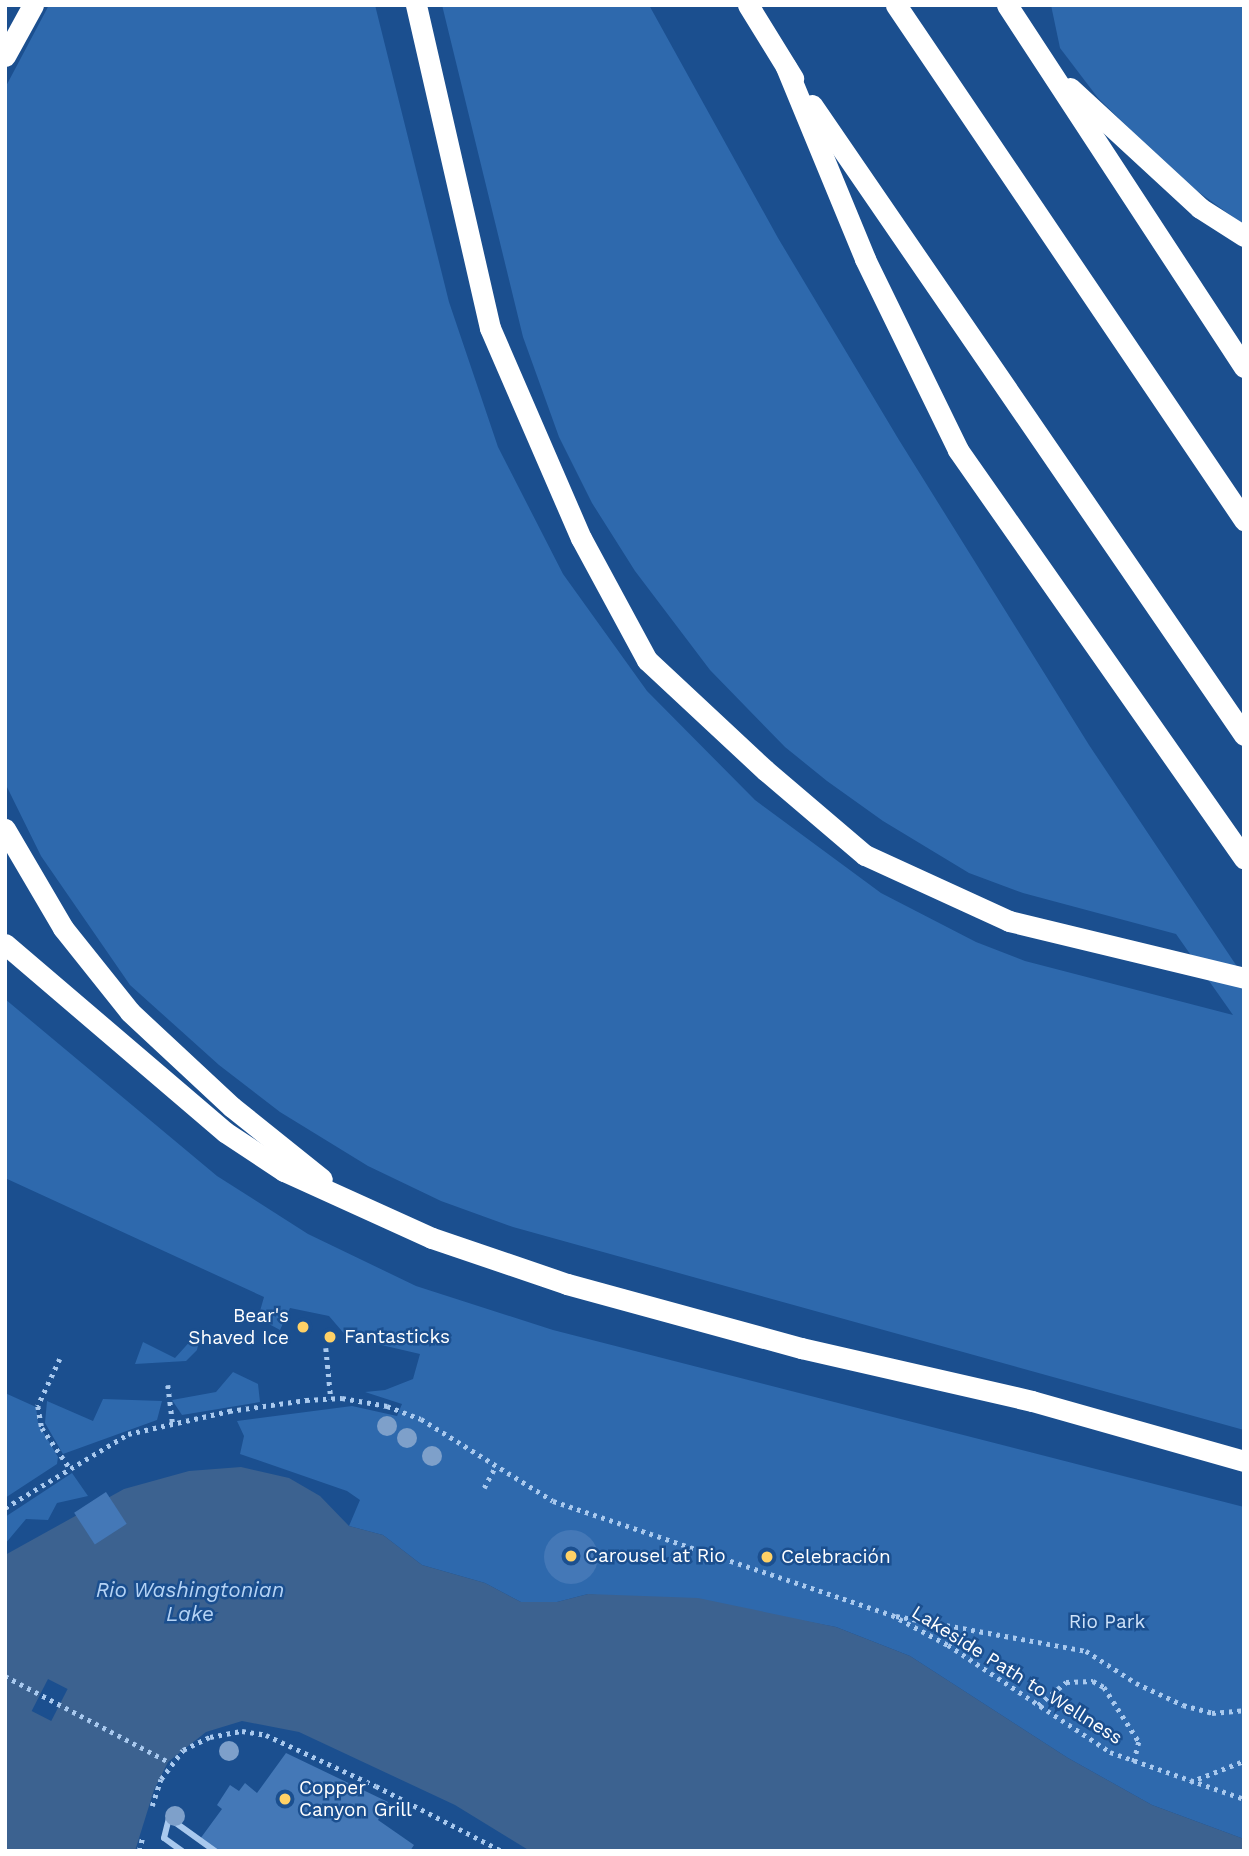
<!DOCTYPE html>
<html>
<head>
<meta charset="utf-8">
<style>
  body { margin:0 }
  #map { position:relative; width:1249px; height:1856px; overflow:hidden; background:#1b4f8f; font-family:"Work Sans",sans-serif }
  div>[style] { position:absolute }
  [style*='--x'] { left:calc(var(--x)*1px); top:calc(var(--y)*1px); width:calc(var(--w)*1px); rotate:calc(var(--a)*1deg) }
  .green>* { inset:0; background:#2e69ad }
  .water>* { inset:0; background:#3c6290 }
  .pier>* { inset:0; background:#1b4f8f; transform-origin:0 0 }
  .building>* { inset:0; background:#4478b7; transform-origin:0 0 }
  .round { border-radius:50% }
  .path>* { height:4.5px; margin-top:-2.25px; transform-origin:0; background:repeating-linear-gradient(90deg,#a9c9ee 0 3.5px,transparent 0 8.5px) }
  .pedestrian>* { height:6px; margin:-3px; padding:0 3px; transform-origin:3px; border-radius:3px; background:#a9c9ee }
  .motorway>* { height:21px; margin:-10.5px; padding:0 10.5px; transform-origin:10.5px; border-radius:10.5px; background:#fff }
  .trees>* { width:20px; height:20px; margin:-10px; border-radius:50%; background:#7ea0ca }
  .dots>* { width:19px; height:19px; translate:-50% -50%; box-sizing:border-box; border:4px solid #1b4f8f; border-radius:50% }
  span { translate:-50% -50%; white-space:nowrap; text-align:center; line-height:1.15; -webkit-text-stroke:5px #1b4f8f; paint-order:stroke }
  .poi-label { font-size:19px; color:#fff }
  .right { translate:-100% -50%; text-align:right }
  .left { translate:0 -50%; text-align:left }
  .park-label { font-size:19px; color:#cfe3fa }
  .street-label { font-size:19px; color:#fff }
  .water-label { font-size:21px; color:#b5d3f5; font-style:italic }
  .frame { position:absolute; inset:0; border:7px solid #fff; pointer-events:none }
</style>
</head>
<body>
<div id="map">
  <div class="green">
    <i style="clip-path:polygon(49px 5px,375px 5px,449px 302px,498px 447px,563px 574px,647px 691px,755px 800px,881px 893px,976px 942px,1025px 961px,1233px 1015px,1176px 934px,1023px 893px,969px 873px,883px 821px,827px 781px,785px 747px,710px 670px,635px 571px,592px 503px,559px 437px,523px 337px,442px 5px,649px 5px,778px 238px,899px 440px,1089px 745px,1244px 977px,1244px 1430px,513px 1227px,441px 1201px,368px 1166px,280px 1112px,219px 1065px,130px 985px,41px 856px,5px 783px,5px 88px)"></i>
    <i style="clip-path:polygon(1051px 5px,1244px 5px,1244px 225px,1182px 180px,1098px 98px,1060px 48px)"></i>
    <i style="clip-path:polygon(5px 999px,217px 1176px,308px 1234px,416px 1286px,553px 1330px,1244px 1507px,1244px 1839px,1152px 1805px,1068px 1758px,910px 1656px,836px 1627px,767px 1614px,588px 1594px,557px 1602px,521px 1602px,485px 1583px,422px 1565px,383px 1535px,349px 1526px,360px 1500px,347px 1491px,240px 1454px,244px 1436px,237px 1421px,352px 1406px,397px 1416px,402px 1404px,365px 1392px,385px 1390px,413px 1379px,420px 1354px,347px 1337px,329px 1316px,290px 1308px,280px 1330px,258px 1318px,264px 1297px,5px 1178px)"></i>
    <i style="clip-path:polygon(194px 1337px,199px 1341px,197px 1350px,186px 1361px,135px 1364px,143px 1342px,175px 1358px)"></i>
    <i style="clip-path:polygon(233px 1372px,258px 1384px,260px 1402px,182px 1415px,172px 1400px,216px 1392px)"></i>
    <i style="clip-path:polygon(5px 1393px,36px 1407px,38px 1423px,58px 1457px,57px 1464px,5px 1498px)"></i>
    <i style="clip-path:polygon(103px 1399px,162px 1401px,157px 1420px,63px 1454px,45px 1423px,47px 1401px,93px 1421px)"></i>
    <i style="clip-path:polygon(72px 1473px,88px 1496px,57px 1503px,48px 1520px,26px 1519px,5px 1544px,5px 1517px)"></i>
  </div>
  <div class="water">
    <i style="clip-path:polygon(241px 1467px,289px 1478px,320px 1496px,349px 1526px,383px 1535px,422px 1565px,485px 1583px,521px 1602px,557px 1602px,588px 1594px,698px 1598px,836px 1627px,910px 1656px,1068px 1758px,1152px 1805px,1244px 1839px,1244px 1851px,530px 1851px,455px 1805px,299px 1732px,242px 1721px,206px 1732px,168px 1762px,154px 1790px,135px 1851px,5px 1851px,5px 1555px,124px 1489px,189px 1471px)"></i>
  </div>
  <div class="pier">
    <i style="left:48px;top:1679px;width:22px;height:36px;rotate:27deg"></i>
  </div>
  <div class="building">
    <i style="left:106px;top:1492px;width:38px;height:38px;rotate:57deg"></i>
    <i class="round" style="left:544px;top:1530px;width:54px;height:54px"></i>
    <i style="clip-path:polygon(286px 1753px,388px 1802px,378px 1820px,414px 1845px,410px 1851px,215px 1851px,200px 1839px,222px 1809px,217px 1805px,230px 1785px,239px 1791px,245px 1783px,257px 1793px)"></i>
  </div>
  <div class="path">
    <i style="--x:326;--y:1348;--w:51;--a:84.4"></i>
    <i style="--x:60;--y:1359;--w:52;--a:115.1"></i>
    <i style="--x:38;--y:1406;--w:22;--a:80"></i>
    <i style="--x:42;--y:1428;--w:47;--a:55.3"></i>
    <i style="--x:168;--y:1385;--w:39;--a:83"></i>
    <i style="--x:484;--y:1488;--w:24;--a:-62"></i>
    <i style="--x:5;--y:1508;--w:144;--a:-31"></i>
    <i style="--x:128;--y:1434;--w:104;--a:-12.8"></i>
    <i style="--x:229;--y:1411;--w:78;--a:-8.1"></i>
    <i style="--x:306;--y:1400;--w:36;--a:-3"></i>
    <i style="--x:342;--y:1398;--w:46;--a:10.1"></i>
    <i style="--x:387;--y:1406;--w:36;--a:21"></i>
    <i style="--x:421;--y:1419;--w:155;--a:31.8"></i>
    <i style="--x:553;--y:1501;--w:358;--a:18.6"></i>
    <i style="--x:892;--y:1615;--w:64;--a:28.2"></i>
    <i style="--x:948;--y:1645;--w:194;--a:33.4"></i>
    <i style="--x:1110;--y:1752;--w:142;--a:19.3"></i>
    <i style="--x:896;--y:1616;--w:193;--a:10.4"></i>
    <i style="--x:1086;--y:1651;--w:59;--a:32.6"></i>
    <i style="--x:1136;--y:1683;--w:52;--a:25.1"></i>
    <i style="--x:1183;--y:1705;--w:30;--a:15"></i>
    <i style="--x:1212;--y:1713;--w:32;--a:-5"></i>
    <i style="--x:5;--y:1676;--w:187;--a:27.7"></i>
    <i style="--x:1038;--y:1705;--w:36;--a:-39"></i>
    <i style="--x:1066;--y:1682;--w:27;--a:-2"></i>
    <i style="--x:1093;--y:1681;--w:13;--a:29"></i>
    <i style="--x:1104;--y:1687;--w:65;--a:57.5"></i>
    <i style="--x:1139;--y:1742;--w:21;--a:104"></i>
    <i style="--x:1190;--y:1782;--w:58;--a:-21.3"></i>
    <i style="--x:152;--y:1806;--w:28;--a:-72"></i>
    <i style="--x:161;--y:1779;--w:36;--a:-53"></i>
    <i style="--x:183;--y:1750;--w:30;--a:-26"></i>
    <i style="--x:210;--y:1737;--w:33;--a:-11"></i>
    <i style="--x:242;--y:1731;--w:24;--a:9"></i>
    <i style="--x:266;--y:1735;--w:121;--a:24.9"></i>
    <i style="--x:376;--y:1786;--w:142;--a:27.3"></i>
    <i style="--x:139;--y:1851;--w:16;--a:-76"></i>
  </div>
  <div class="pedestrian">
    <i style="--x:182;--y:1851;--w:22;--a:-144"></i>
    <i style="--x:164;--y:1838;--w:21;--a:-76"></i>
    <i style="--x:169;--y:1818;--w:57;--a:35.7"></i>
  </div>
  <div class="motorway">
    <i style="--x:416;--y:5;--w:331;--a:77.1"></i>
    <i style="--x:490;--y:328;--w:229;--a:66.6"></i>
    <i style="--x:581;--y:538;--w:139;--a:61.6"></i>
    <i style="--x:647;--y:660;--w:161;--a:43"></i>
    <i style="--x:765;--y:770;--w:131;--a:40.4"></i>
    <i style="--x:865;--y:855;--w:158;--a:24.6"></i>
    <i style="--x:1009;--y:921;--w:242;--a:13.6"></i>
    <i style="--x:748;--y:5;--w:86;--a:58.3"></i>
    <i style="--x:896;--y:5;--w:622;--a:55.95"></i>
    <i style="--x:1007;--y:5;--w:433;--a:56.8"></i>
    <i style="--x:5;--y:56;--w:58;--a:-61.2"></i>
    <i style="--x:786;--y:67;--w:208;--a:67.6"></i>
    <i style="--x:865;--y:259;--w:212;--a:64"></i>
    <i style="--x:958;--y:450;--w:499;--a:55"></i>
    <i style="--x:1070;--y:88;--w:177;--a:42.7"></i>
    <i style="--x:1200;--y:208;--w:52;--a:32.5"></i>
    <i style="--x:812;--y:105;--w:764;--a:55.56"></i>
    <i style="--x:5;--y:829;--w:115;--a:59.6"></i>
    <i style="--x:63;--y:928;--w:107;--a:51.4"></i>
    <i style="--x:130;--y:1012;--w:139;--a:43"></i>
    <i style="--x:232;--y:1107;--w:115;--a:38.7"></i>
    <i style="--x:5;--y:944;--w:289;--a:40.5"></i>
    <i style="--x:225;--y:1132;--w:71;--a:33.5"></i>
    <i style="--x:284;--y:1171;--w:162;--a:24.4"></i>
    <i style="--x:432;--y:1238;--w:143;--a:18.8"></i>
    <i style="--x:567;--y:1284;--w:243;--a:15.3"></i>
    <i style="--x:801;--y:1348;--w:237;--a:12.9"></i>
    <i style="--x:1032;--y:1401;--w:220;--a:15.8"></i>
  </div>
  <div class="trees">
    <i style="left:387px;top:1426px"></i>
    <i style="left:407px;top:1438px"></i>
    <i style="left:432px;top:1456px"></i>
    <i style="left:229px;top:1751px"></i>
    <i style="left:175px;top:1816px"></i>
  </div>
  <div class="dots">
    <i style="left:303px;top:1327px;background:#ffd166"></i>
    <i style="left:330px;top:1337px;background:#ffd166"></i>
    <i style="left:571px;top:1556px;background:#ffd166"></i>
    <i style="left:767px;top:1557px;background:#ffd166"></i>
    <i style="left:285px;top:1799px;background:#ffd166"></i>
  </div>
  <div class="poi-label">
    <span class="right" style="left:289px;top:1327px">Bear's<br>Shaved Ice</span>
    <span class="left" style="left:344px;top:1337px">Fantasticks</span>
    <span class="left" style="left:585px;top:1556px">Carousel at Rio</span>
    <span class="left" style="left:781px;top:1557px">Celebración</span>
    <span class="left" style="left:299px;top:1799px">Copper<br>Canyon Grill</span>
  </div>
  <div class="park-label">
    <span style="left:1107px;top:1622px">Rio Park</span>
  </div>
  <div class="street-label">
    <span style="left:1017px;top:1675px;rotate:32deg">Lakeside Path to Wellness</span>
  </div>
  <div class="water-label">
    <span style="left:190px;top:1602px">Rio Washingtonian<br>Lake</span>
  </div>
  <div class="frame"></div>
</div>
</body>
</html>
